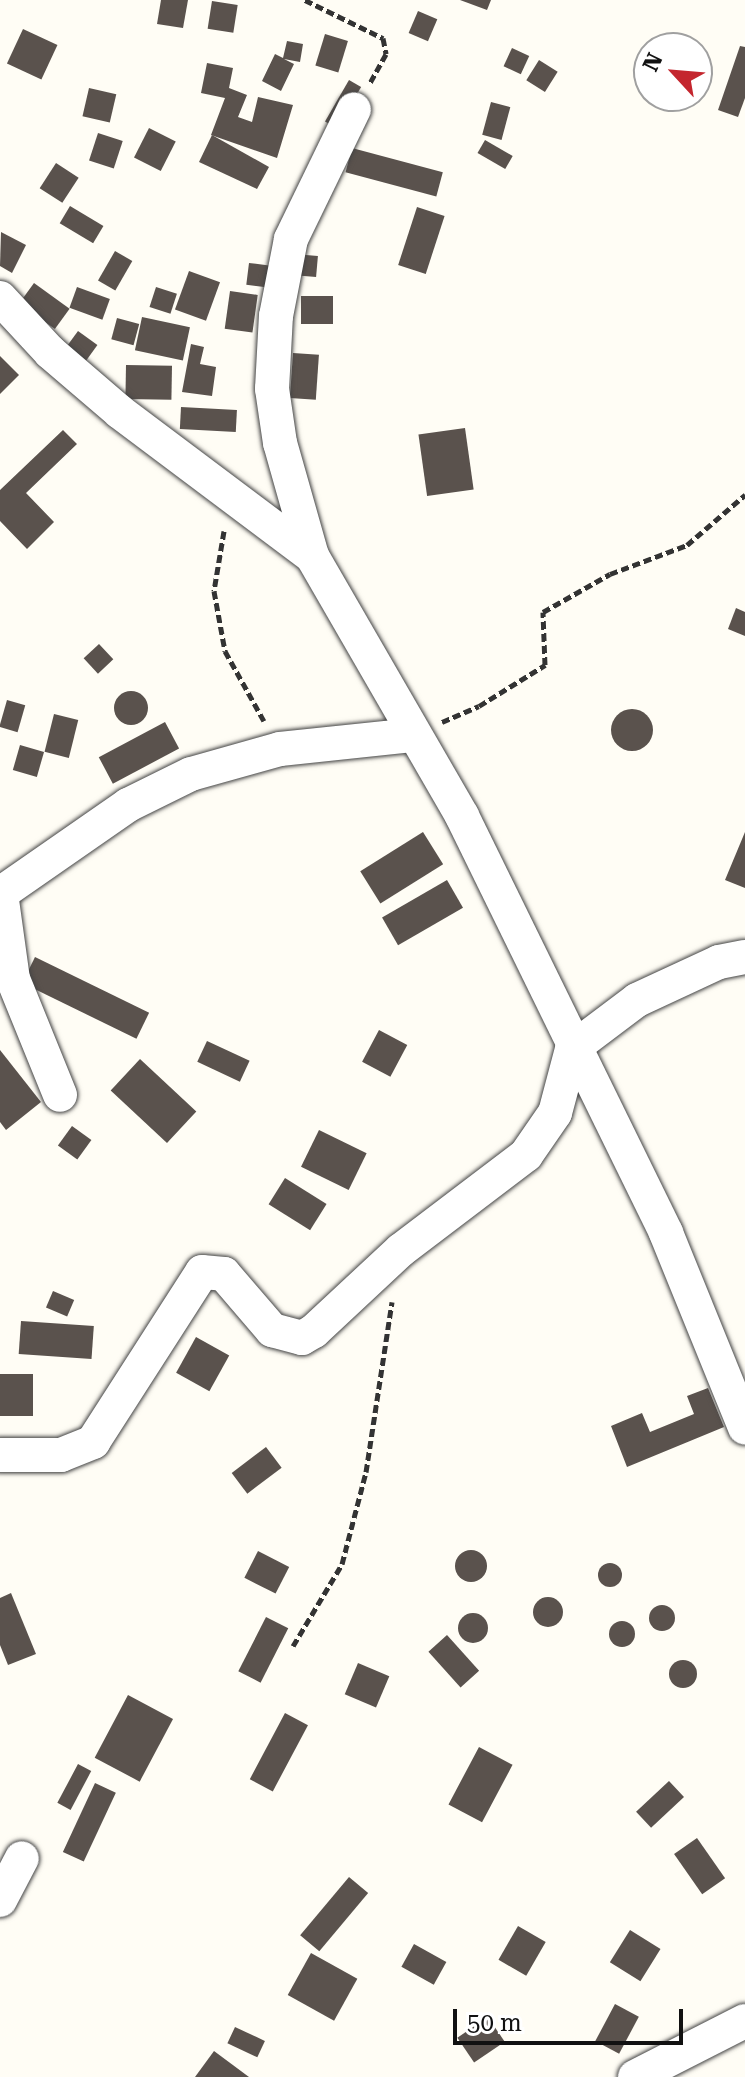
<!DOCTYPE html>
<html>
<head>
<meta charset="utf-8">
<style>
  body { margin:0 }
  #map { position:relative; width:745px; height:2077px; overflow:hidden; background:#fffdf5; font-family:"Roboto Serif",serif }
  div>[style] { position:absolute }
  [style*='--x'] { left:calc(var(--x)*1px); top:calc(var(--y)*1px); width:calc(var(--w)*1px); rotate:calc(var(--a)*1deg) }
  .building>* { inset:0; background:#5a524d; transform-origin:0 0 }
  .round { border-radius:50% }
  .path>* { height:5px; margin-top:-2.5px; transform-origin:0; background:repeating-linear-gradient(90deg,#333 0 8px,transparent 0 12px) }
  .roads { filter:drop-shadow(0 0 2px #444) drop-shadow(0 0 2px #444) }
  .street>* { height:34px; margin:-17px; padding:0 17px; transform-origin:17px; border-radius:17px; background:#fff }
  span { translate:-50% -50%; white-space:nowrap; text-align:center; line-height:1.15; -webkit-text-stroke:8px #fff; paint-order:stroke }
  .north { position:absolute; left:633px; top:32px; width:80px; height:80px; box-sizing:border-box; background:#fff; border:2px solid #a0a0a0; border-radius:50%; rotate:296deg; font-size:22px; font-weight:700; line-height:32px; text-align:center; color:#111 }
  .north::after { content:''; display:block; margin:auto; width:28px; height:36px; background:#c4262e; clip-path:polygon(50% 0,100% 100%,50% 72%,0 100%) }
  .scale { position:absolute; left:453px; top:2009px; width:230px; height:36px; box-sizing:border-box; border:4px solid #111; border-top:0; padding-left:10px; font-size:24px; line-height:28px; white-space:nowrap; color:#111; -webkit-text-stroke:6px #fff; paint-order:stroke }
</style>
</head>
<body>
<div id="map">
  <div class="building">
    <i style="clip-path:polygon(161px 0,188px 0,183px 28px,157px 24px)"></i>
    <i style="clip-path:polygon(460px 0,491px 0,487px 10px)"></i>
    <i style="left:212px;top:1px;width:26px;height:28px;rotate:9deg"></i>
    <i style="left:418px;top:11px;width:21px;height:24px;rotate:23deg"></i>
    <i style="left:23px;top:29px;width:38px;height:38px;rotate:25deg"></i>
    <i style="left:325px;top:34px;width:24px;height:33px;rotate:17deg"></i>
    <i style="clip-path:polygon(287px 41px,303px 44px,300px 62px,284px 59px,294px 64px,281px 91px,262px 81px,275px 54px,283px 58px)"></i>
    <i style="clip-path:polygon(740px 46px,745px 47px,745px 98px,738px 117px,718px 110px)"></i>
    <i style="left:512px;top:48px;width:19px;height:20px;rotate:25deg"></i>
    <i style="left:539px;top:60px;width:22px;height:24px;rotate:32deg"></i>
    <i style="clip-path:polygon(207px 63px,233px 68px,229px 88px,247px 95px,238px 117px,252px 122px,258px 97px,293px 105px,277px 158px,211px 135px,225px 98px,201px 93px)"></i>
    <i style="left:349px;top:80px;width:14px;height:48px;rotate:30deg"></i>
    <i style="left:89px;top:88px;width:28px;height:29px;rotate:13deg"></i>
    <i style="left:491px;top:102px;width:20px;height:34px;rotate:15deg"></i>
    <i style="left:149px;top:128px;width:30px;height:33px;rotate:27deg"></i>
    <i style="left:98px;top:133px;width:26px;height:29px;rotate:18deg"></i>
    <i style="clip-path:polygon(212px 135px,269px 167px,257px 189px,199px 162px)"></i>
    <i style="left:485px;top:140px;width:32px;height:15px;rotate:30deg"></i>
    <i style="left:352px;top:148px;width:94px;height:25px;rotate:15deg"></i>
    <i style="left:56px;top:163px;width:27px;height:30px;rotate:33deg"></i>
    <i style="left:70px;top:206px;width:39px;height:20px;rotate:31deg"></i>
    <i style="left:417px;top:207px;width:29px;height:61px;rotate:18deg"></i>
    <i style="clip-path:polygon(1px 232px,26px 245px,12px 273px,0 266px)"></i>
    <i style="left:115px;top:251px;width:20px;height:34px;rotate:30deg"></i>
    <i style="left:294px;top:254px;width:24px;height:21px;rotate:5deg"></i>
    <i style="left:249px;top:263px;width:24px;height:22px;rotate:7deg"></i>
    <i style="left:189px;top:271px;width:33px;height:41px;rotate:20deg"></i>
    <i style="left:34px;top:283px;width:44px;height:25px;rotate:36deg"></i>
    <i style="left:77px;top:287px;width:35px;height:22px;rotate:20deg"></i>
    <i style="left:156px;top:287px;width:22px;height:21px;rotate:18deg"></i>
    <i style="left:230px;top:291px;width:28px;height:38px;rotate:8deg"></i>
    <i style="left:301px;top:296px;width:32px;height:28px"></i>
    <i style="left:142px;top:317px;width:49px;height:34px;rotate:12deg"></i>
    <i style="left:117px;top:318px;width:23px;height:22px;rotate:15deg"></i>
    <i style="left:78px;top:331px;width:24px;height:23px;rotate:36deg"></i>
    <i style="clip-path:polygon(191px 344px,204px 347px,200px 364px,216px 367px,212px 396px,182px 392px)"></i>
    <i style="left:293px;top:353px;width:26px;height:45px;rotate:4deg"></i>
    <i style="clip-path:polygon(0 356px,19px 375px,0 394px)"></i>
    <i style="left:126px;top:365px;width:46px;height:34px;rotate:1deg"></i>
    <i style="left:181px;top:407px;width:56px;height:22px;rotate:3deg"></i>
    <i style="left:465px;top:428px;width:62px;height:47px;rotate:82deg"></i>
    <i style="clip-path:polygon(63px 430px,77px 444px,26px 493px,54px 522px,27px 549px,0 521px,0 490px)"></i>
    <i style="clip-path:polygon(736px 608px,745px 612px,745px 636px,728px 629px)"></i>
    <i style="left:99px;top:644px;width:21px;height:21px;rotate:47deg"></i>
    <i class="round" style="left:114px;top:691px;width:34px;height:34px"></i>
    <i style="left:7px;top:700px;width:19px;height:28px;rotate:16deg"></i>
    <i class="round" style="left:611px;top:709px;width:42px;height:42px"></i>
    <i style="left:54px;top:714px;width:25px;height:39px;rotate:14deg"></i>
    <i style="left:165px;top:722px;width:30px;height:75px;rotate:62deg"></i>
    <i style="left:20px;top:745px;width:25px;height:26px;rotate:16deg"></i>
    <i style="left:423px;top:832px;width:38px;height:74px;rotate:58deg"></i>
    <i style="clip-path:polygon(745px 832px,745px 888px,725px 880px)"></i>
    <i style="left:447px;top:880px;width:32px;height:75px;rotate:60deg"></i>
    <i style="left:35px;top:957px;width:127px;height:29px;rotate:26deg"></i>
    <i style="left:379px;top:1030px;width:32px;height:36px;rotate:28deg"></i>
    <i style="left:207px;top:1041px;width:47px;height:23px;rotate:25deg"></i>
    <i style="clip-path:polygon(0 1050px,41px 1102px,6px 1130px,0 1122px)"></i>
    <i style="left:140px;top:1059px;width:77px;height:43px;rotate:43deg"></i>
    <i style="left:72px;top:1126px;width:24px;height:24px;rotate:36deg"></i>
    <i style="left:319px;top:1130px;width:53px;height:41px;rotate:26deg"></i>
    <i style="left:285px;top:1178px;width:49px;height:31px;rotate:32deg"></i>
    <i style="left:53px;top:1291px;width:23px;height:18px;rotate:23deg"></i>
    <i style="left:21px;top:1321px;width:73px;height:33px;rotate:4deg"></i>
    <i style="left:196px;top:1337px;width:38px;height:41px;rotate:29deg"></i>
    <i style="left:0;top:1374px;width:33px;height:42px"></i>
    <i style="clip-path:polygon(708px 1388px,724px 1427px,627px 1467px,611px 1426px,642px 1413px,650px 1432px,694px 1414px,687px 1396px)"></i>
    <i style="left:266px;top:1447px;width:26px;height:43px;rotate:53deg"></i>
    <i class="round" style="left:455px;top:1550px;width:32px;height:32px"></i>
    <i style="left:258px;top:1551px;width:35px;height:30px;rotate:27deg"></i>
    <i class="round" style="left:598px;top:1563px;width:24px;height:24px"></i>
    <i style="clip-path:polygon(11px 1593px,36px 1654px,8px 1665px,0 1645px,0 1598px)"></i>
    <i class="round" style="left:533px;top:1597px;width:30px;height:30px"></i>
    <i class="round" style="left:649px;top:1605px;width:26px;height:26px"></i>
    <i class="round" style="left:458px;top:1613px;width:30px;height:30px"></i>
    <i style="left:266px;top:1617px;width:25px;height:61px;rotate:27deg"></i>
    <i class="round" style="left:609px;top:1621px;width:26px;height:26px"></i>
    <i style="left:447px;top:1635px;width:48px;height:25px;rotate:48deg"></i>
    <i class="round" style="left:669px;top:1660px;width:28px;height:28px"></i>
    <i style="left:358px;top:1663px;width:34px;height:34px;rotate:23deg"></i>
    <i style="left:128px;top:1695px;width:51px;height:71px;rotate:28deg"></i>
    <i style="left:285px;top:1713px;width:26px;height:75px;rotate:28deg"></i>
    <i style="left:479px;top:1747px;width:38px;height:65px;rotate:28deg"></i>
    <i style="left:78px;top:1764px;width:15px;height:44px;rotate:28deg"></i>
    <i style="left:669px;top:1781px;width:22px;height:45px;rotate:47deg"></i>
    <i style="left:95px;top:1783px;width:23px;height:76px;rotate:25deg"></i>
    <i style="left:697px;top:1838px;width:49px;height:28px;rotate:55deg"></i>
    <i style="left:349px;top:1877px;width:25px;height:76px;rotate:40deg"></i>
    <i style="left:518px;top:1926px;width:32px;height:39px;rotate:30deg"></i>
    <i style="left:630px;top:1930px;width:36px;height:38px;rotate:32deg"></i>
    <i style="left:414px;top:1944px;width:37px;height:26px;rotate:29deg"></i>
    <i style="left:311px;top:1953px;width:53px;height:48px;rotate:29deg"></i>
    <i style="left:615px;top:2004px;width:27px;height:42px;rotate:28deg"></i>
    <i style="left:488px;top:2017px;width:30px;height:37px;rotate:56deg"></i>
    <i style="left:235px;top:2027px;width:33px;height:18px;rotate:25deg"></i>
    <i style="clip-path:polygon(214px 2051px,249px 2077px,195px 2077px)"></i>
  </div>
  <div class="path">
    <i style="--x:305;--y:0;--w:87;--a:26"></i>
    <i style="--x:383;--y:38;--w:16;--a:79"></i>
    <i style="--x:386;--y:54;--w:35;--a:119"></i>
    <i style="--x:224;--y:531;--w:61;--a:99.5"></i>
    <i style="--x:214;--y:591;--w:61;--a:79.6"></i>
    <i style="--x:225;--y:651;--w:80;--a:60.9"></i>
    <i style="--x:442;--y:722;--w:40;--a:-23.4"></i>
    <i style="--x:479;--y:706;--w:78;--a:-31.8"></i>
    <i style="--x:545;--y:665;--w:53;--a:-92.2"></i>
    <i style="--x:543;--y:612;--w:77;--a:-29.6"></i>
    <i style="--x:610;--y:574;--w:82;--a:-20.6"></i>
    <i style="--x:687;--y:545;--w:77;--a:-40.8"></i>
    <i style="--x:293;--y:1646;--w:96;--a:-59.1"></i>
    <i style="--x:342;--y:1564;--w:95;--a:-75.4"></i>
    <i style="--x:366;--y:1472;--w:172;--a:-81.3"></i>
  </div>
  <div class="roads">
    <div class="street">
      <i style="--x:0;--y:298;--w:74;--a:47.2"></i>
      <i style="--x:50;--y:352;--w:92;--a:40.6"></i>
      <i style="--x:120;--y:412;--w:240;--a:36.9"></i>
      <i style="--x:312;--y:556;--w:300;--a:60"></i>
      <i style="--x:462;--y:816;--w:464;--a:63.9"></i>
      <i style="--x:666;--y:1233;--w:210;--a:67.9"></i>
      <i style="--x:312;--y:556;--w:117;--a:-105.8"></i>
      <i style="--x:280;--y:443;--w:55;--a:-98.4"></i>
      <i style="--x:272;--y:389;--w:73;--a:-86.9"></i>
      <i style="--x:276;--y:316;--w:78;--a:-79"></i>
      <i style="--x:291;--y:239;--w:144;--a:-64.1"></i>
      <i style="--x:1;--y:893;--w:87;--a:82.1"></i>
      <i style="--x:13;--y:979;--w:125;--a:67.9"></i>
      <i style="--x:0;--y:894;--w:156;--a:-34.8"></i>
      <i style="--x:128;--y:805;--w:70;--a:-26.2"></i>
      <i style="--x:191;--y:774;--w:92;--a:-15.7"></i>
      <i style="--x:280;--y:749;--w:135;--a:-6"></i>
      <i style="--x:0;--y:1455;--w:61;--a:0"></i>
      <i style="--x:61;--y:1455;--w:35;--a:-22"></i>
      <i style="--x:93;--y:1442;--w:202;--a:-57.3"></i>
      <i style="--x:202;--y:1272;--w:22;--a:5"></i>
      <i style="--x:224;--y:1274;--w:74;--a:49.4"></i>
      <i style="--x:272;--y:1330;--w:31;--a:15"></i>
      <i style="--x:302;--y:1338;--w:14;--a:-30"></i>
      <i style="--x:314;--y:1331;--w:119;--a:-43"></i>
      <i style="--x:401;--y:1250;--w:157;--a:-37.2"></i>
      <i style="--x:526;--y:1155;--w:51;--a:-55.4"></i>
      <i style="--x:555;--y:1113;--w:66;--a:-75.1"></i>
      <i style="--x:572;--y:1049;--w:81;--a:-37"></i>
      <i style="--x:637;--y:1000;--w:90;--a:-24.9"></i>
      <i style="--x:719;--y:962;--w:26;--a:-11"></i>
      <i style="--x:0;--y:1900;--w:47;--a:-62.4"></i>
      <i style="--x:635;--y:2077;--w:123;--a:-27"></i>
    </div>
  </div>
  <div class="north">N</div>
  <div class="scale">50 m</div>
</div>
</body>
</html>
